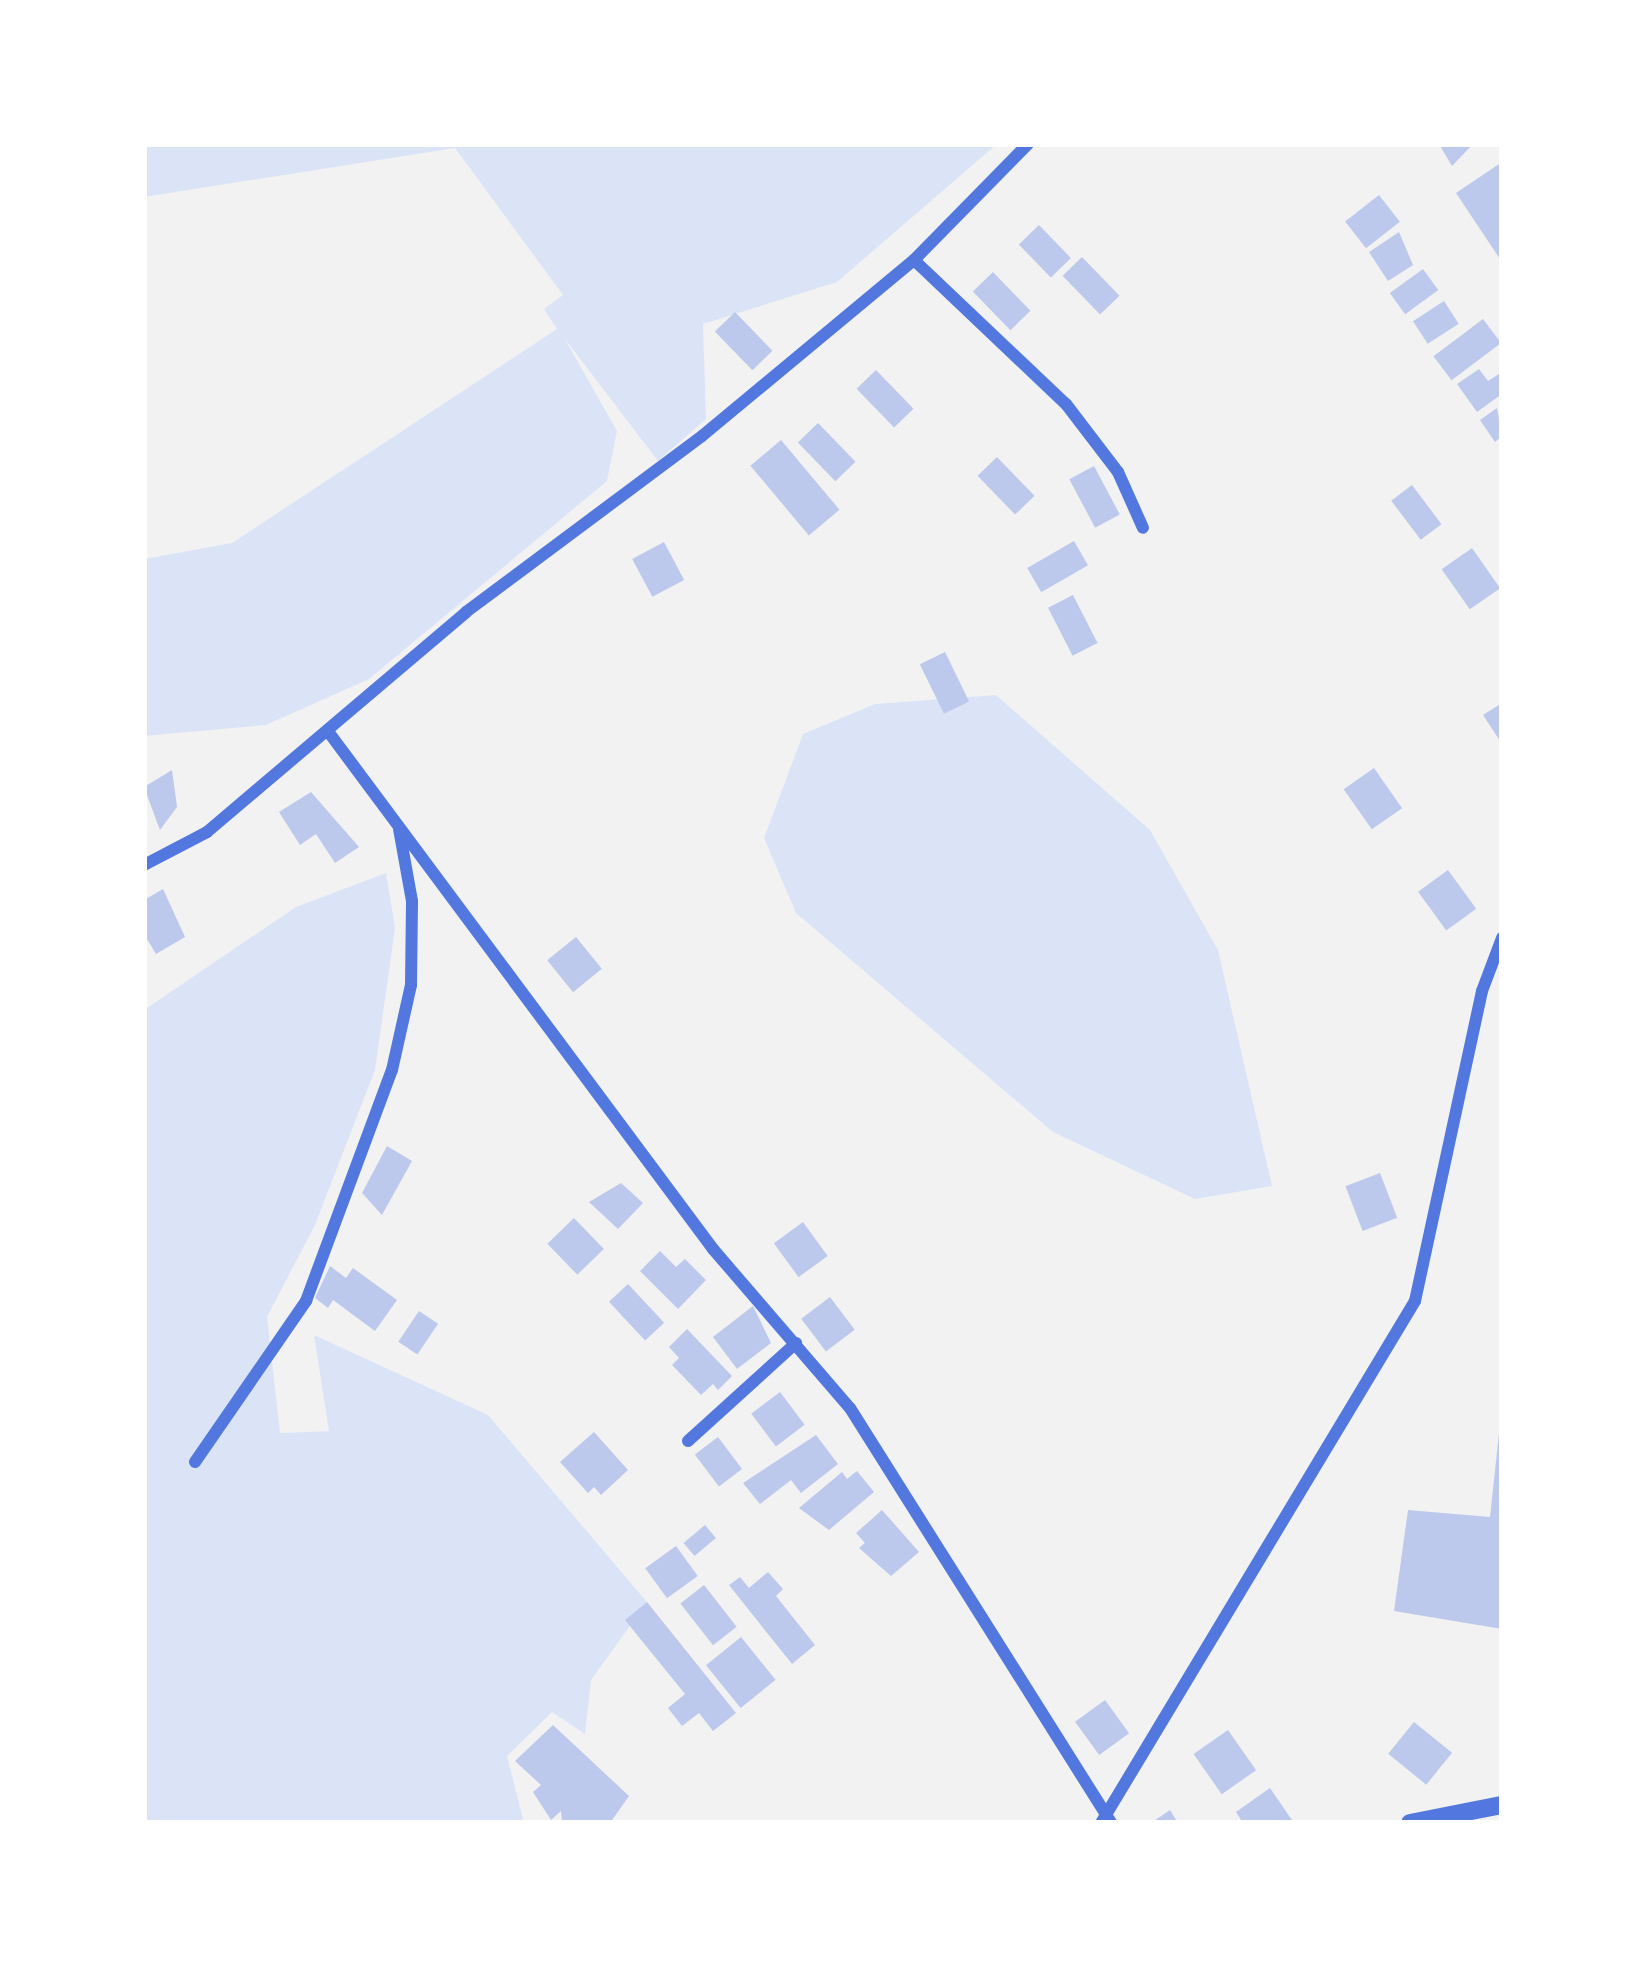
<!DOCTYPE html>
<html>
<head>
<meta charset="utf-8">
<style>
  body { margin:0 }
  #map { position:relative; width:1646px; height:1967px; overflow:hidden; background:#f2f2f2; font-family:"Fira Sans",sans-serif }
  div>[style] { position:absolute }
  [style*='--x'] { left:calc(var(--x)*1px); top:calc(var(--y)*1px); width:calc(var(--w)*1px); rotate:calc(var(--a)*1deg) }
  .green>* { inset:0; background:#dbe4f7 }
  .building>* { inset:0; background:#bdc9ec; transform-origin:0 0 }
  .minor>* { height:12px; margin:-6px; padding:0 6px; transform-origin:6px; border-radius:6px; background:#5277de }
  .tertiary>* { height:18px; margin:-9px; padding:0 9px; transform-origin:9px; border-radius:9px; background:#5277de }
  span { translate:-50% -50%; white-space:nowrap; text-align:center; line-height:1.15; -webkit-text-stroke:9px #fff; paint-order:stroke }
  .frame { position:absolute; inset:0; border:147px solid #fff; pointer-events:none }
</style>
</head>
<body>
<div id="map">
  <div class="green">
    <i style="clip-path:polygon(144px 144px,997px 144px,837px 282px,703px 324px,706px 419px,658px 461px,565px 339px,617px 431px,607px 481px,369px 679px,266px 725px,144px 736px,144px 559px,232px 543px,557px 329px,544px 309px,563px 295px,455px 148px,144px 197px)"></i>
    <i style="clip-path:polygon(996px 695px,1150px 830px,1218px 950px,1272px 1186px,1195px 1199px,1053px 1132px,796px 913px,764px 838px,803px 734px,875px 704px)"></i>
    <i style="clip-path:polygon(386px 873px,395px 928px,375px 1070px,315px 1225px,267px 1317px,280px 1433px,329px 1431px,314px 1335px,488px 1415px,647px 1602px,591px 1680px,585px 1734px,552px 1712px,507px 1756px,524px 1823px,144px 1823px,144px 1010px,296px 907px)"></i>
  </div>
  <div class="building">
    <i style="clip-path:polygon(1439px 144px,1473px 144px,1452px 166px)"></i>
    <i style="clip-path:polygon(1502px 162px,1502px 262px,1456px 193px)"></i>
    <i style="left:1379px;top:195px;width:34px;height:43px;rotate:52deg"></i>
    <i style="left:1039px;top:225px;width:46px;height:28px;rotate:46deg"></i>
    <i style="clip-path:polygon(1399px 232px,1413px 265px,1388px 281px,1369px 252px)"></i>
    <i style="left:1082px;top:257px;width:54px;height:27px;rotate:46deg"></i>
    <i style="left:1423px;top:269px;width:26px;height:41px;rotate:54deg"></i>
    <i style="left:993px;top:272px;width:54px;height:28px;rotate:46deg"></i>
    <i style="left:1444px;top:301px;width:27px;height:37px;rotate:57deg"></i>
    <i style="left:735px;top:312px;width:54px;height:28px;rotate:46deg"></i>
    <i style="left:1483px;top:319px;width:30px;height:62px;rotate:53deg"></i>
    <i style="clip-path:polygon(1479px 369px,1488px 381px,1502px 372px,1502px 394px,1477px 412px,1457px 384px)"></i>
    <i style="left:876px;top:370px;width:54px;height:27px;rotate:46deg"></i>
    <i style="clip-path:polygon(1497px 408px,1502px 436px,1495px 442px,1480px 420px)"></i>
    <i style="left:818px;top:423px;width:54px;height:28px;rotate:46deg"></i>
    <i style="left:781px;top:440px;width:91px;height:40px;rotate:50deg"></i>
    <i style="left:997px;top:457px;width:54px;height:27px;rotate:46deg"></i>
    <i style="left:1094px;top:466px;width:55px;height:28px;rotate:62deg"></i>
    <i style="left:1412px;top:485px;width:49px;height:26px;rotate:53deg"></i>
    <i style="left:1074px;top:541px;width:28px;height:54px;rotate:60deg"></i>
    <i style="left:664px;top:542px;width:43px;height:36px;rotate:62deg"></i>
    <i style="left:1472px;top:548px;width:49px;height:37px;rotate:55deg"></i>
    <i style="left:1073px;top:595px;width:54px;height:28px;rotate:63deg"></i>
    <i style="left:945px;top:652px;width:55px;height:28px;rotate:64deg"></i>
    <i style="clip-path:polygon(1502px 703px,1502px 744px,1483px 715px)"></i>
    <i style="left:1374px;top:768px;width:49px;height:37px;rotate:55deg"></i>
    <i style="clip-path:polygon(172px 770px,177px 807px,160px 830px,144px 787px)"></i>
    <i style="clip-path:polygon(311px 792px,359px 847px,335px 863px,316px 834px,300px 845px,279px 812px)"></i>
    <i style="left:1448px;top:870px;width:48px;height:37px;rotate:54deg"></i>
    <i style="clip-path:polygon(163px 889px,185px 937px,156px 954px,144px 934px,144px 900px)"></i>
    <i style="left:576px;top:937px;width:41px;height:37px;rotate:51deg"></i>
    <i style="clip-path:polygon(387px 1146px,412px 1161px,382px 1215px,362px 1193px)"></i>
    <i style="left:1380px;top:1173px;width:48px;height:37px;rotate:69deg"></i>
    <i style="clip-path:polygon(621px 1183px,643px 1203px,618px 1229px,589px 1202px)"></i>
    <i style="left:574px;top:1218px;width:43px;height:37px;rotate:46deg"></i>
    <i style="left:803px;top:1222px;width:42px;height:36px;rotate:54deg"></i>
    <i style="clip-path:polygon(660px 1251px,676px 1267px,685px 1259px,706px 1280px,678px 1309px,640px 1271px)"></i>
    <i style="clip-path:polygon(330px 1266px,346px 1278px,353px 1268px,397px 1300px,375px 1331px,333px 1300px,328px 1308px,315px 1298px)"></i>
    <i style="left:628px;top:1284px;width:53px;height:26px;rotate:47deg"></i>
    <i style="left:830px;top:1297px;width:41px;height:36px;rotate:53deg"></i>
    <i style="clip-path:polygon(753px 1306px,771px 1343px,737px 1369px,713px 1337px)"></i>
    <i style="left:419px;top:1311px;width:23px;height:37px;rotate:34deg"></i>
    <i style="clip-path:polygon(687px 1329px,732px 1376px,718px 1390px,713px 1384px,701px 1395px,672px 1365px,679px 1358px,669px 1347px)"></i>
    <i style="left:780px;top:1392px;width:41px;height:36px;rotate:53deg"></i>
    <i style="clip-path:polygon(594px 1432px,628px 1470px,601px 1495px,594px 1487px,588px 1493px,560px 1462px)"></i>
    <i style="clip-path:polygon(1499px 1433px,1502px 1629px,1394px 1611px,1408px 1510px,1490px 1517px)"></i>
    <i style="clip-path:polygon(816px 1435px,838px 1464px,801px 1493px,791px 1480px,760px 1504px,743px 1483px)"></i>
    <i style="left:718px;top:1437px;width:40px;height:29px;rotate:53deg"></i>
    <i style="clip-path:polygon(857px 1471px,874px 1492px,829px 1530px,799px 1508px,842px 1472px,847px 1479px)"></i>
    <i style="clip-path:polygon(882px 1510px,919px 1552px,891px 1576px,859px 1548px,865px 1543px,856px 1533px)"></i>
    <i style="left:705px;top:1525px;width:17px;height:28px;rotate:50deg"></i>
    <i style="left:676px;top:1546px;width:37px;height:38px;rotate:54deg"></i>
    <i style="clip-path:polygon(768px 1572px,783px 1589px,776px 1596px,815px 1645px,792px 1664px,729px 1585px,740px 1577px,749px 1588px)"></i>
    <i style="left:704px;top:1585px;width:53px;height:30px;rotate:52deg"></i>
    <i style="clip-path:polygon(647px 1602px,736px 1713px,713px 1731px,699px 1713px,682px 1726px,668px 1708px,685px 1694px,625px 1620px)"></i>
    <i style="left:741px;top:1637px;width:55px;height:45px;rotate:51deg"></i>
    <i style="left:1105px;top:1700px;width:41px;height:37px;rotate:54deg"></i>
    <i style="left:1414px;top:1722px;width:49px;height:41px;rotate:39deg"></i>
    <i style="clip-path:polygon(553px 1725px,629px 1796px,610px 1823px,562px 1823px,561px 1811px,551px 1820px,533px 1792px,541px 1785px,515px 1761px)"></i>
    <i style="left:1228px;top:1730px;width:49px;height:42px;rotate:55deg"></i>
    <i style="clip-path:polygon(1270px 1788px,1294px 1823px,1243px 1823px,1236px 1812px)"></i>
    <i style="clip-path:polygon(1170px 1810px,1178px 1823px,1151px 1823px)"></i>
  </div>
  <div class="minor">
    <i style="--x:914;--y:260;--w:209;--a:43.5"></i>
    <i style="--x:1066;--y:404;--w:86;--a:52.6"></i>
    <i style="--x:1118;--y:472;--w:61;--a:65.9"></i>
    <i style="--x:330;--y:734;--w:642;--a:53.36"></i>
    <i style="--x:713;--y:1249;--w:210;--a:49.3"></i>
    <i style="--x:850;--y:1408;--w:490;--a:57.8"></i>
    <i style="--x:144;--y:865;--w:71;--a:-27.6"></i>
    <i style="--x:207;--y:832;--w:340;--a:-40.3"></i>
    <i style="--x:466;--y:612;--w:294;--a:-36.7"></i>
    <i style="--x:702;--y:436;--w:276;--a:-39.7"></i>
    <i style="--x:914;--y:260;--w:163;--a:-45.5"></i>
    <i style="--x:688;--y:1441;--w:146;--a:-42.2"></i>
    <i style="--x:195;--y:1462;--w:196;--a:-55.4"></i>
    <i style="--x:306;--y:1301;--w:246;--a:-69.6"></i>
    <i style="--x:392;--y:1070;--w:87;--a:-77.4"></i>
    <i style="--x:411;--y:985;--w:84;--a:-89.3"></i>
    <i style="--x:412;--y:901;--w:73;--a:-100.2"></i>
    <i style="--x:1101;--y:1823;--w:609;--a:-58.97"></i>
    <i style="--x:1415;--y:1301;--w:317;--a:-77.8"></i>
    <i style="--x:1482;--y:991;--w:57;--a:-69.3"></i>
  </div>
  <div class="tertiary">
    <i style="--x:1410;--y:1823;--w:94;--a:-11.1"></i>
  </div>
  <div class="frame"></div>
</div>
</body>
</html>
